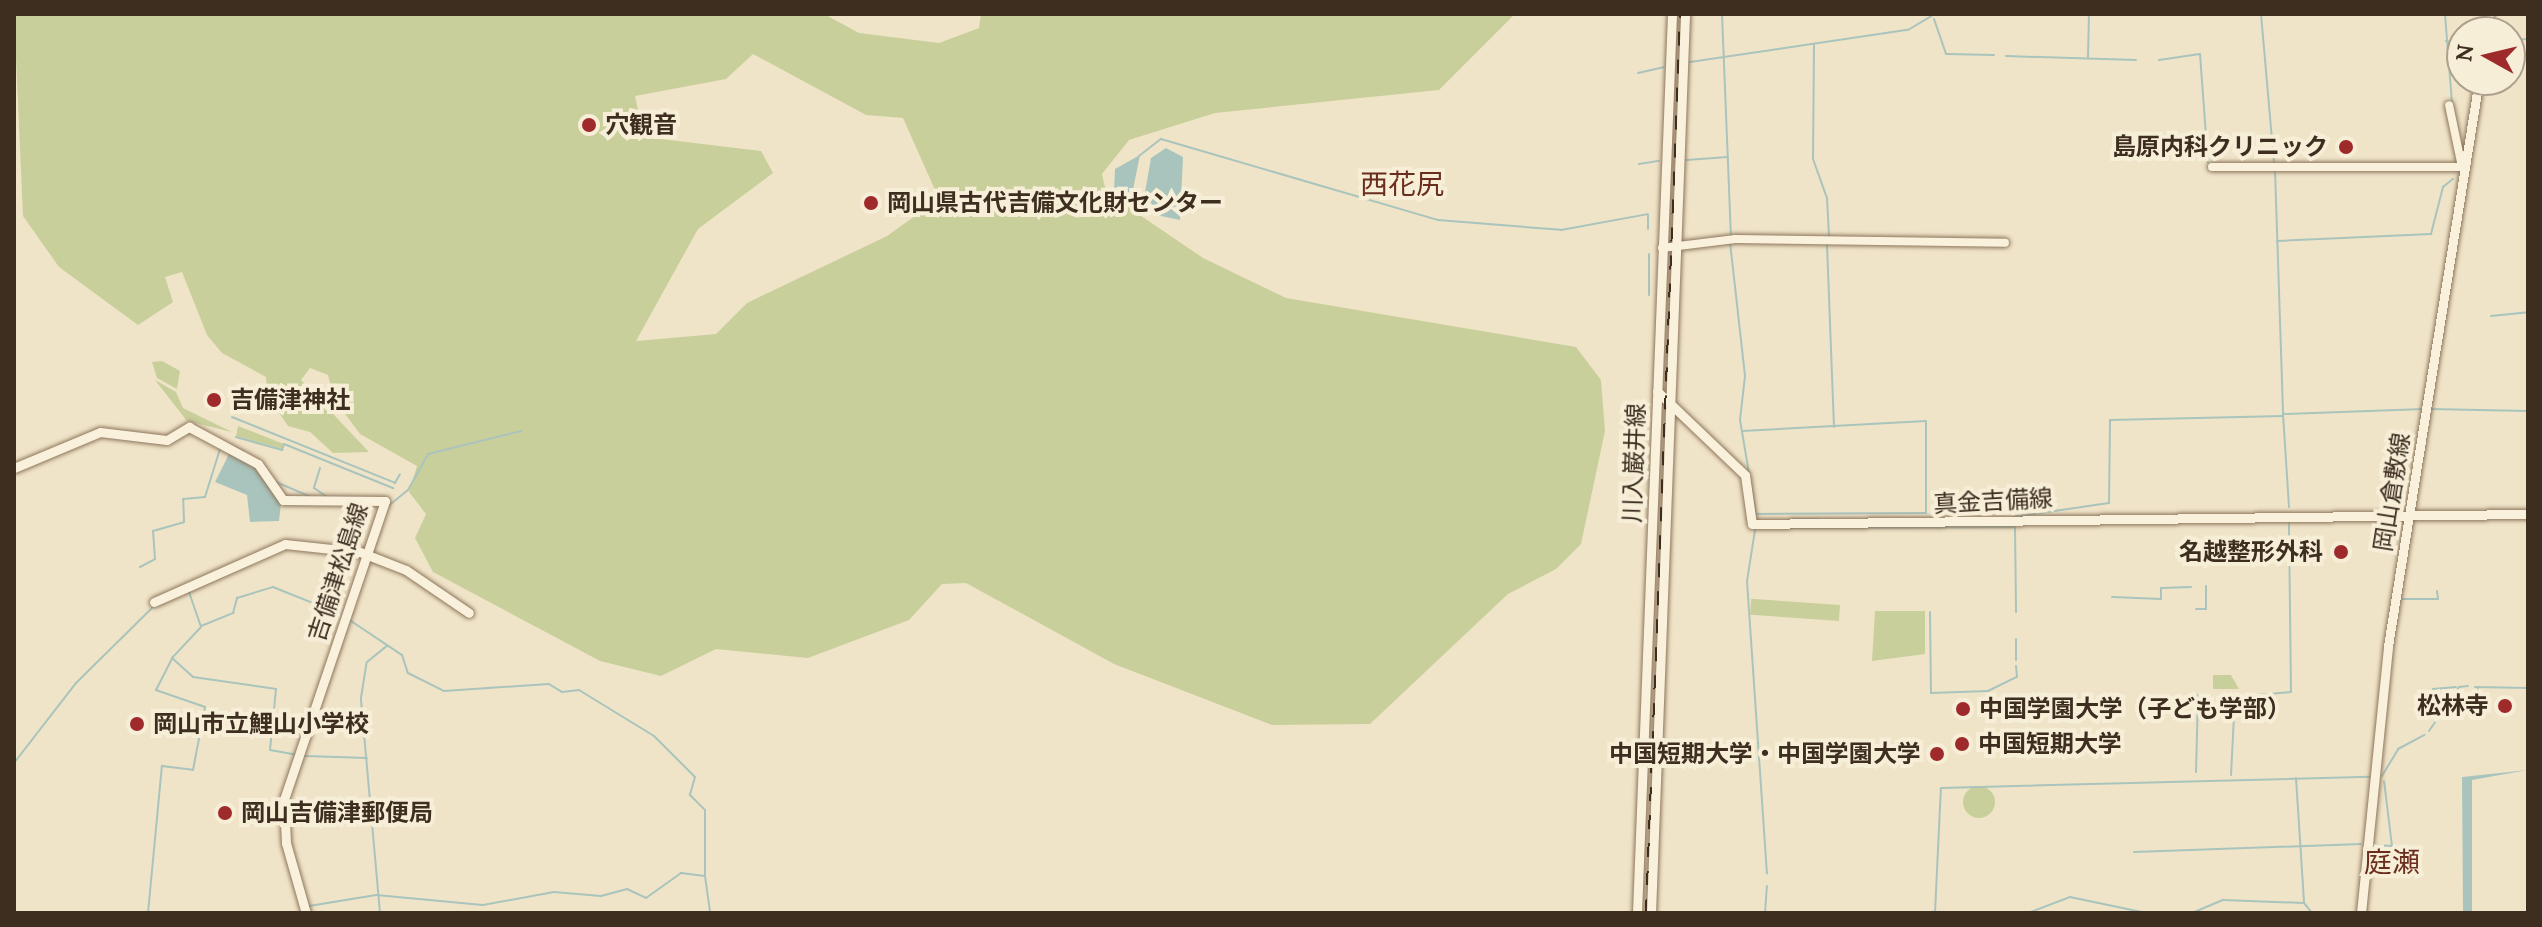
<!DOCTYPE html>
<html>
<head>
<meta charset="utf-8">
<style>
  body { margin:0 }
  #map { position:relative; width:2542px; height:927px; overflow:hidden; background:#f0e4c8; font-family:Lora,"Noto Sans JP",serif }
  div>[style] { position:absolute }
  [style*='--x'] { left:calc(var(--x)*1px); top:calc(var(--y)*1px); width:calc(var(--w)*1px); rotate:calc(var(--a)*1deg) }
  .green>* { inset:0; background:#c9cf9b; transform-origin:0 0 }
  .round { border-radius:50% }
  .water>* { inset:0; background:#a9c4bc }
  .stream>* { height:2px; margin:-1px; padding:0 1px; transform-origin:1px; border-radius:1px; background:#a9c4bc }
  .roads { filter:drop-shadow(0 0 2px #8d765c) drop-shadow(0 0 2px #8d765c) }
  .tertiary>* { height:8px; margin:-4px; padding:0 4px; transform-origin:4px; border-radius:4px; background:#faf1dc }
  .secondary>* { height:9px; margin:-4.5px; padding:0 4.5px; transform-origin:4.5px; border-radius:4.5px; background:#faf1dc }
  .rail>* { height:2px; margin-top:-1px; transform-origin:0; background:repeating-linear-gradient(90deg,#3d2e20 0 14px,transparent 0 28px) }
  .dots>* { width:22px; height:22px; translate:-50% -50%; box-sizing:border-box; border:4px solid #f7eed8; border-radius:50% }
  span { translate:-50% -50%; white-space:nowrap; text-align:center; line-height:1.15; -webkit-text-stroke:8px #f7eed8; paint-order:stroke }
  .poi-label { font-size:24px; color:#3d2e20; font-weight:700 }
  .left { translate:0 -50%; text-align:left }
  .right { translate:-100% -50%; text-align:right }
  .street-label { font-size:24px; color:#3d2e20 }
  .quarter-label { font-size:28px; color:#6b2e1e }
  .frame { position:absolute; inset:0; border:16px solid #3d2e20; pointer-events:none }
  .north { position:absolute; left:2446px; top:16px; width:80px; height:80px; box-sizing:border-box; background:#f7eed8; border:2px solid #ada18e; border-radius:50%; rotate:278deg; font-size:22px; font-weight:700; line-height:32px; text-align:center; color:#3d2e20 }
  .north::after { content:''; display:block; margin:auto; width:28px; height:36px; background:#9e2a2b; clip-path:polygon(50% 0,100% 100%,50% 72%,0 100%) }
</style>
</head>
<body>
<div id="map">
  <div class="green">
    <i style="clip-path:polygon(evenodd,14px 14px,824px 14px,859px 33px,939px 43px,979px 28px,981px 14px,1515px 14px,1439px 90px,1215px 113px,1129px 140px,1102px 174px,1106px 192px,1203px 258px,1286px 298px,1576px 347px,1601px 380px,1605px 431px,1581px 544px,1556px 569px,1508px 594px,1370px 724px,1272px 725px,1114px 664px,966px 583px,942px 584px,909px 620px,808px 658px,716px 649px,661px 676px,600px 661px,433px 572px,415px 538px,426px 514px,409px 492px,417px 466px,360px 434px,334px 399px,328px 375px,310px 368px,301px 380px,369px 452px,333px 453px,310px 432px,288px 426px,267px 395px,266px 377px,222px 353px,207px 335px,182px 272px,165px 277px,173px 302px,138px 325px,59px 267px,23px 216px,14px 14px,753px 54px,866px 115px,903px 118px,939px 199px,887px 236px,747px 303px,716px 334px,636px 341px,698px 229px,773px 173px,761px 151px,644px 137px,635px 96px,726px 79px,753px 54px)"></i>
    <i style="clip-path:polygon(162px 361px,180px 371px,177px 389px,157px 378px,152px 362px)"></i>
    <i style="clip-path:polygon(155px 380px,176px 392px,183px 408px,232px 432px,187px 421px)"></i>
    <i style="clip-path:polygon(238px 426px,284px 444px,282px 449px,236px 436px)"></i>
    <i style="left:1840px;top:605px;width:16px;height:89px;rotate:94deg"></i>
    <i style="clip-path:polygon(1875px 611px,1925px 611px,1925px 654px,1872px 661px)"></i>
    <i style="clip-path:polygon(2213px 675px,2231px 675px,2239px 689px,2213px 689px)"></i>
    <i class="round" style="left:1963px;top:786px;width:32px;height:32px"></i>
  </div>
  <div class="water">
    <i style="clip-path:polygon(1166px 148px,1183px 157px,1180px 220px,1161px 216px,1144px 198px,1151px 158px)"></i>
    <i style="clip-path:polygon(1140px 155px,1131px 199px,1114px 192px,1115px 169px)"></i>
    <i style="clip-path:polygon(230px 452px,260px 470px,281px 504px,279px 521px,250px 522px,247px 495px,215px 482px)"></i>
    <i style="clip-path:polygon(2528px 770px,2472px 780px,2472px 913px,2463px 913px,2462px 777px)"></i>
  </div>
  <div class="stream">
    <i style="--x:1722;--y:14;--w:222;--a:87.7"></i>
    <i style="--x:2261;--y:14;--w:150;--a:85"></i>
    <i style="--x:2445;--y:14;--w:89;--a:85.5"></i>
    <i style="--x:1934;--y:19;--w:37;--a:71"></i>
    <i style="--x:1946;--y:54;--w:48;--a:1.2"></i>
    <i style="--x:2510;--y:40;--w:18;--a:-3"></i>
    <i style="--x:2446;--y:41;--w:16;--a:7"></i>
    <i style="--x:1814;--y:45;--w:114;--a:90.5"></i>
    <i style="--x:1813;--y:159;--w:41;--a:70.3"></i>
    <i style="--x:1827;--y:198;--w:38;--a:87"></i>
    <i style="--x:2006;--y:56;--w:130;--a:1.8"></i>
    <i style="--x:2088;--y:57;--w:43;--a:-88.7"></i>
    <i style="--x:2159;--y:60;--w:41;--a:-8.3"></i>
    <i style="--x:2200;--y:54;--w:109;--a:85.8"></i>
    <i style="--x:1690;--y:62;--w:220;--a:-8.4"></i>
    <i style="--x:1908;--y:30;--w:29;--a:-31"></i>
    <i style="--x:1638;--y:73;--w:26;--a:-13"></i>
    <i style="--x:1139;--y:156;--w:28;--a:-38"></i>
    <i style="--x:1161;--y:139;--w:289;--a:16.3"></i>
    <i style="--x:1438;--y:220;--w:123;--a:4.6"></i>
    <i style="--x:1561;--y:230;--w:88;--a:-10.4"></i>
    <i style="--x:1686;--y:160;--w:42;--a:-4.1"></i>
    <i style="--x:1639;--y:164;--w:20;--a:-9"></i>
    <i style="--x:2275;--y:170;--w:244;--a:88.1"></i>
    <i style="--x:1648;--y:215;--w:14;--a:90"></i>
    <i style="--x:2277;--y:241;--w:154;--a:-2.6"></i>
    <i style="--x:2431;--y:234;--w:49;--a:-75.7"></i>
    <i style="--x:2443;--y:187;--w:13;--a:-39"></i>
    <i style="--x:1730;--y:242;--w:135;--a:83.6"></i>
    <i style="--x:1745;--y:376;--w:44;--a:96.5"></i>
    <i style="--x:1740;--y:420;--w:96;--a:80.4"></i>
    <i style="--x:1827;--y:245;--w:182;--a:87.8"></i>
    <i style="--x:1649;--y:295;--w:41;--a:-90"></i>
    <i style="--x:2491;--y:316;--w:37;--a:-6"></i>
    <i style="--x:2430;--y:409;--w:98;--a:1.2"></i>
    <i style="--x:232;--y:417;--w:176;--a:22"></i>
    <i style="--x:395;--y:483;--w:10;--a:-61"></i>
    <i style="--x:1742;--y:431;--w:184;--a:-3.1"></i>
    <i style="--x:1926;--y:421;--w:92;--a:90"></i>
    <i style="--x:1926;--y:513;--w:169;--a:179.7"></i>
    <i style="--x:236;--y:437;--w:48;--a:15.8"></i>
    <i style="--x:282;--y:450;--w:6;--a:-72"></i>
    <i style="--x:284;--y:444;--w:118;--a:22"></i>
    <i style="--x:228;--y:444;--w:17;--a:25"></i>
    <i style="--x:320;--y:468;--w:21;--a:107"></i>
    <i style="--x:314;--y:488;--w:14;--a:34"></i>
    <i style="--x:276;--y:482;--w:38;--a:23"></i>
    <i style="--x:336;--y:505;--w:33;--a:0"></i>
    <i style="--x:387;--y:507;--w:27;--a:-39"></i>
    <i style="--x:408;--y:490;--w:41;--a:-60.9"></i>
    <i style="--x:428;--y:454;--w:96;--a:-13.9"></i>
    <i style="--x:2289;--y:507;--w:93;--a:-93.7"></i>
    <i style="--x:2283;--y:414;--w:141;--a:-2"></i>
    <i style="--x:2013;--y:517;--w:97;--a:-8.3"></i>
    <i style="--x:2109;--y:503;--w:83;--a:-89.3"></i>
    <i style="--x:2110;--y:420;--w:173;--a:-1.3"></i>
    <i style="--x:1793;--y:519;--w:25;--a:0"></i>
    <i style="--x:1771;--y:528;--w:244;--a:-0.2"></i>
    <i style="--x:2015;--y:527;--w:85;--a:89.3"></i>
    <i style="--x:1755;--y:530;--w:52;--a:98.9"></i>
    <i style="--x:1747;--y:581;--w:293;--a:86.1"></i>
    <i style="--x:140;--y:567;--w:17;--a:-28"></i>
    <i style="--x:155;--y:559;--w:28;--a:-94"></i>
    <i style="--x:153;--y:531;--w:32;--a:-16"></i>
    <i style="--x:184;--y:522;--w:23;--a:-92"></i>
    <i style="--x:183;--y:499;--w:22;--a:-5"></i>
    <i style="--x:205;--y:497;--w:50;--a:-72.6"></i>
    <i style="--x:189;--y:592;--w:36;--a:71"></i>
    <i style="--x:201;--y:626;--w:35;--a:-22"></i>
    <i style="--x:233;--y:613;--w:16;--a:-75"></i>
    <i style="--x:237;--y:598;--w:38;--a:-17"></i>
    <i style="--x:273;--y:587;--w:72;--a:21.9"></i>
    <i style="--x:2112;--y:597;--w:49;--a:2.3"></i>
    <i style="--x:2161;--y:599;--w:11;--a:-90"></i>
    <i style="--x:2161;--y:588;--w:30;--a:-2"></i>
    <i style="--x:2401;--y:599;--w:37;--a:0"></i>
    <i style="--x:2438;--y:599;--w:8;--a:-97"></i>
    <i style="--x:2196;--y:609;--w:10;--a:0"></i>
    <i style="--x:2206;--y:609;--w:23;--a:-90"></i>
    <i style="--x:1930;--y:612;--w:81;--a:89.3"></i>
    <i style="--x:1931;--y:693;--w:57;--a:-2"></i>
    <i style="--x:1988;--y:691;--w:32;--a:-26"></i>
    <i style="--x:2017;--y:677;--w:11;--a:-95"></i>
    <i style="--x:348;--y:619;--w:65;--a:33.7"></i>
    <i style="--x:402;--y:655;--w:19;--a:72"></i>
    <i style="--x:408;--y:673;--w:40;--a:26.6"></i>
    <i style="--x:444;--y:691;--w:105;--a:-3.8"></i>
    <i style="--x:549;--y:684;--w:15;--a:32"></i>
    <i style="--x:562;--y:692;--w:17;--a:-7"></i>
    <i style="--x:579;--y:690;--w:88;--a:31.5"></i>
    <i style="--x:654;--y:736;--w:58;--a:45"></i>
    <i style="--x:695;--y:777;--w:19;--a:106"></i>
    <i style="--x:690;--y:795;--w:21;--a:45"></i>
    <i style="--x:705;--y:810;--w:66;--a:90"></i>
    <i style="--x:201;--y:627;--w:42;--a:133.1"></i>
    <i style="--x:172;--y:658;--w:28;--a:42"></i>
    <i style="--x:193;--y:677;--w:84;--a:8.2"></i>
    <i style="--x:276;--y:689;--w:61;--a:95.6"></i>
    <i style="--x:270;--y:750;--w:27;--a:10"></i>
    <i style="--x:2016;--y:639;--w:21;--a:90"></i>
    <i style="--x:2475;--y:687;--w:53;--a:1.1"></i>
    <i style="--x:2433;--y:689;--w:23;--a:-5"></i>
    <i style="--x:2476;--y:716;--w:27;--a:-86"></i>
    <i style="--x:2429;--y:731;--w:53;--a:-55.7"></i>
    <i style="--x:2459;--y:687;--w:9;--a:-6"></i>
    <i style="--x:305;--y:756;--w:62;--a:1.8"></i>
    <i style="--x:14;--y:763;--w:101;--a:-52.2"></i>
    <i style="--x:76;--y:683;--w:111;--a:-44.6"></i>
    <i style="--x:2196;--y:772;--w:77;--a:-88.5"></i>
    <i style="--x:2231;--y:775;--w:78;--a:-87.1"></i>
    <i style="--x:2235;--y:697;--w:56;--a:-5.1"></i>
    <i style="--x:2291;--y:692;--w:170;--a:-90.7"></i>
    <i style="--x:2382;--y:776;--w:31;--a:-59"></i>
    <i style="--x:2398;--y:749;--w:30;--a:-28"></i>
    <i style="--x:2296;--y:778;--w:125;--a:86.3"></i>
    <i style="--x:2374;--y:845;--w:18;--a:3"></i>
    <i style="--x:2392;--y:846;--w:65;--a:-97"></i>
    <i style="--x:2134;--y:852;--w:227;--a:-2"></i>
    <i style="--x:309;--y:906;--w:68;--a:-9.3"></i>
    <i style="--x:376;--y:895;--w:107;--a:5.3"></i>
    <i style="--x:483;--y:905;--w:72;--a:-10.4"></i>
    <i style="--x:554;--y:892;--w:47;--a:4.9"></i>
    <i style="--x:601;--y:896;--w:27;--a:-15"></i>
    <i style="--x:627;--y:889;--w:21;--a:25"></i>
    <i style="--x:646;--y:898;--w:43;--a:-35.5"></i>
    <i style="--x:681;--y:873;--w:24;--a:7"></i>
    <i style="--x:705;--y:876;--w:37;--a:82"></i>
    <i style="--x:148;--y:913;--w:148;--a:-84.6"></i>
    <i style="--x:162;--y:766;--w:31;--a:7"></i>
    <i style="--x:193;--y:770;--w:64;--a:-79.2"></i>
    <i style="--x:205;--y:707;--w:52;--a:-160.9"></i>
    <i style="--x:156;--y:690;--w:36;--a:-63"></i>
    <i style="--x:380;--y:913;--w:216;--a:-95.1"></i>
    <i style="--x:361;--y:698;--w:36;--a:-81"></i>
    <i style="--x:367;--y:662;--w:26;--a:-39"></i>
    <i style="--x:1765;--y:913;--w:27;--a:-86"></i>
    <i style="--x:1935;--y:913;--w:125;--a:-87.3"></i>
    <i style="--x:1941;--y:788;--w:429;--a:-1.5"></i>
    <i style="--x:2028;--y:913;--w:45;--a:-20.9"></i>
    <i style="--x:2070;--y:897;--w:78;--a:11.9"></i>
    <i style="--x:2192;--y:913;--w:34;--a:-23"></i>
    <i style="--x:2223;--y:900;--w:81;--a:2.1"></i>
    <i style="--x:2304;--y:903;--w:13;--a:51"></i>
  </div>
  <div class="roads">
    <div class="tertiary">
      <i style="--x:2212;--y:167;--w:250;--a:0"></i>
      <i style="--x:2462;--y:167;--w:63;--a:-101.8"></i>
      <i style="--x:1662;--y:248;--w:74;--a:-7"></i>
      <i style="--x:1735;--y:239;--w:270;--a:0.8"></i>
    </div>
    <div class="secondary">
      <i style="--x:2486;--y:32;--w:18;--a:-81"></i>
      <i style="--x:1657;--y:391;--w:122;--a:43.7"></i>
      <i style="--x:1745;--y:475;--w:49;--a:81.9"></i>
      <i style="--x:1752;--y:524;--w:776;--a:-0.74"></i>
      <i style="--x:14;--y:468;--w:93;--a:-22.7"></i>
      <i style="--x:100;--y:432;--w:67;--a:6.8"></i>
      <i style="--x:167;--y:440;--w:26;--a:-31"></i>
      <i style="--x:189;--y:427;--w:78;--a:28.2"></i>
      <i style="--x:258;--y:464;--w:44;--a:55.2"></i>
      <i style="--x:283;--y:500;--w:102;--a:0.6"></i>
      <i style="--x:385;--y:501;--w:315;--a:108.7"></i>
      <i style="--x:284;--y:799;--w:44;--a:87.4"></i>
      <i style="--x:286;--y:843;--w:73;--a:74.1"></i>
      <i style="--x:154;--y:602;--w:143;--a:-23.9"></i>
      <i style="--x:285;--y:544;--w:75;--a:6.1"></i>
      <i style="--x:360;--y:552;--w:49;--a:21.4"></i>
      <i style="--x:406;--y:570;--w:76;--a:34.3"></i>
      <i style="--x:1637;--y:913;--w:900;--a:-87.77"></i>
      <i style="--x:1651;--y:913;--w:900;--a:-87.83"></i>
      <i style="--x:2361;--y:913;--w:268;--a:-84.2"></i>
      <i style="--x:2388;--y:646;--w:573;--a:-80.87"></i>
    </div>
  </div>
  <div class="rail">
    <i style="--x:1646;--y:913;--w:900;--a:-87.83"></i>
  </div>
  <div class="dots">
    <i style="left:589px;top:125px;background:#9e2a2b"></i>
    <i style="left:2346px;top:147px;background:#9e2a2b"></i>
    <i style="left:871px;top:203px;background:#9e2a2b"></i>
    <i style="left:214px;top:400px;background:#9e2a2b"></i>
    <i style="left:2341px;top:552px;background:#9e2a2b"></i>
    <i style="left:2505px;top:706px;background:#9e2a2b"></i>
    <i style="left:1963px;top:709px;background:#9e2a2b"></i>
    <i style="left:137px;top:724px;background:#9e2a2b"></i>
    <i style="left:1962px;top:744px;background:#9e2a2b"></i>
    <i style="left:1937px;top:754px;background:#9e2a2b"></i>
    <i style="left:225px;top:813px;background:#9e2a2b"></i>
  </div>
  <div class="poi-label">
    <span class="left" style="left:605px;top:125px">穴観音</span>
    <span class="right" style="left:2328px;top:147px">島原内科クリニック</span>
    <span class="left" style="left:887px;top:203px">岡山県古代吉備文化財センター</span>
    <span class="left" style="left:230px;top:400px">吉備津神社</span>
    <span class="right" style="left:2323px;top:552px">名越整形外科</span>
    <span class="right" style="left:2489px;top:706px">松林寺</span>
    <span class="left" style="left:1979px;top:709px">中国学園大学（子ども学部）</span>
    <span class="left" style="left:153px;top:724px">岡山市立鯉山小学校</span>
    <span class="left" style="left:1978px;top:744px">中国短期大学</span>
    <span class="right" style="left:1921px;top:754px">中国短期大学・中国学園大学</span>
    <span class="left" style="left:241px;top:813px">岡山吉備津郵便局</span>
  </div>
  <div class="street-label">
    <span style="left:1634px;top:463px;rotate:-88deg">川入巌井線</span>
    <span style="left:2392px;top:492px;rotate:-81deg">岡山倉敷線</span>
    <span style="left:1993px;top:501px;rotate:-3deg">真金吉備線</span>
    <span style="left:338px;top:572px;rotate:-72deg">吉備津松島線</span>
  </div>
  <div class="quarter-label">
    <span style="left:1402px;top:184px">西花尻</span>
    <span style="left:2392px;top:862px">庭瀬</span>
  </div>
  <div class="frame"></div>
  <div class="north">N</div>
</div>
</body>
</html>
